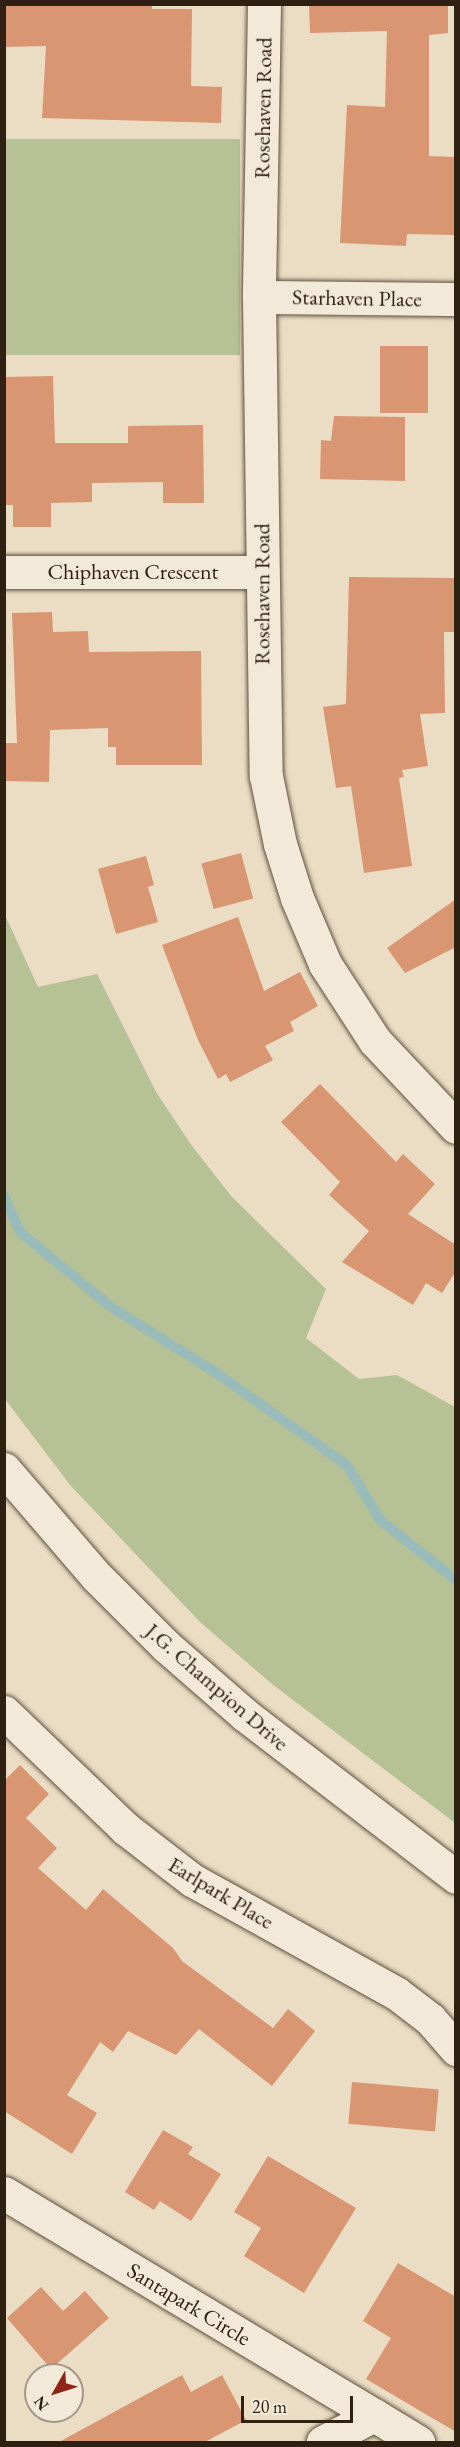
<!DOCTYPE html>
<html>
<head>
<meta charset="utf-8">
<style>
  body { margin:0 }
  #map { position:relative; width:460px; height:2447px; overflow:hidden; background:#ebddc4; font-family:"EB Garamond",serif }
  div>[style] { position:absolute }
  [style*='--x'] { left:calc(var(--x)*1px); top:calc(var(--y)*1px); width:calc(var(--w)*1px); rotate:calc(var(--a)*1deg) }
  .green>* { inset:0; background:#b6c195; transform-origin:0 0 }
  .stream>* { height:10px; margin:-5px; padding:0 5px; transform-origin:5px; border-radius:5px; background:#99bbba }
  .building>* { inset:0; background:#d89672; transform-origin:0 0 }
  .roads { filter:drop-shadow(0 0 2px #5d503e) drop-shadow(0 0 2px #5d503e) }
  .minor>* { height:33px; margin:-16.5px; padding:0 16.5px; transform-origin:16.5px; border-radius:16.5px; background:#f2e9d9 }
  .secondary>* { height:33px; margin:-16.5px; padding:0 16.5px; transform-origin:16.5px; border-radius:16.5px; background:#f2e9d9 }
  span { translate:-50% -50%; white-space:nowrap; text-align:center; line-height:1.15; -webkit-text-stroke:6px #f2e9d9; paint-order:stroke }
  .street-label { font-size:22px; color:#2e2111 }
  .frame { position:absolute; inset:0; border:6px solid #2e2111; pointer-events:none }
  .north { position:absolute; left:24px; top:2363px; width:60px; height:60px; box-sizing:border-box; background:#f2e9d9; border:2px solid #a49989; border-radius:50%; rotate:231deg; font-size:16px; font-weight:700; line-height:24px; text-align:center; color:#2e2111 }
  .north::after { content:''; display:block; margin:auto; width:21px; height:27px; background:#8f2418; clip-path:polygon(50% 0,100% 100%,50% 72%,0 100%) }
  .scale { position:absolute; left:241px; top:2396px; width:112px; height:27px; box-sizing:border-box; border:3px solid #2e2111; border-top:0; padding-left:8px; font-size:18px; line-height:21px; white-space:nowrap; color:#2e2111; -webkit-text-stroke:4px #f2e9d9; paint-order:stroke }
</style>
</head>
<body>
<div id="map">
  <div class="green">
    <i style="left:5px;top:139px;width:235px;height:216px"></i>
    <i style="clip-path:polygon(5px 915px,38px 987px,97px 974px,156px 1092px,192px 1146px,232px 1197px,326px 1289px,306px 1338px,359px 1379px,397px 1375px,455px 1407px,455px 1823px,272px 1684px,200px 1622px,70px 1485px,5px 1399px)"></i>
  </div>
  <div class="stream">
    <i style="--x:4;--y:1196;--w:39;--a:66"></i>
    <i style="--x:20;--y:1232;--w:118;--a:39.5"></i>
    <i style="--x:111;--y:1307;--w:123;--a:32"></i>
    <i style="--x:215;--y:1372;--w:161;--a:35.2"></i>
    <i style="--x:347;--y:1465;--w:64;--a:59"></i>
    <i style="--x:380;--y:1520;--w:97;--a:38.3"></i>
  </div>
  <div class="building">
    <i style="clip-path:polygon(4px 4px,152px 4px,152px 9px,192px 9px,191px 86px,222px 87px,221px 123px,42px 118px,46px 46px,4px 47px)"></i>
    <i style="clip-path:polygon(309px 4px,448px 4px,448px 33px,429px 35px,429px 156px,455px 157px,454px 235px,407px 234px,406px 246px,340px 243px,347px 105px,385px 107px,387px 31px,310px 33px)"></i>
    <i style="left:380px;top:346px;width:48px;height:67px"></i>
    <i style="clip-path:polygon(53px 376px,55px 443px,128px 443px,128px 426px,203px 425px,204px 503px,163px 503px,163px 482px,92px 483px,92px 502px,51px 503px,51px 527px,13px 527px,13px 505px,4px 505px,4px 377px)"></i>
    <i style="clip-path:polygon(334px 416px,405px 417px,405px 481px,320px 479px,321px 440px,331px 441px)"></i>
    <i style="clip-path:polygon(349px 577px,456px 578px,456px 632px,444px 632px,445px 713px,420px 714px,428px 766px,402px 770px,404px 777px,399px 778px,412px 866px,364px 873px,351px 786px,336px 788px,323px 707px,346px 704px)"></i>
    <i style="clip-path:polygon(52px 612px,53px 632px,88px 631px,89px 652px,201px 651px,202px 765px,116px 765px,116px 747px,108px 747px,108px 728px,50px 730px,49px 782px,4px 781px,4px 743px,17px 743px,12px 613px)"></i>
    <i style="left:241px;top:853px;width:47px;height:41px;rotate:75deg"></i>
    <i style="clip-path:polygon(146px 856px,154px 885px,148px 887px,158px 922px,116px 934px,98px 869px)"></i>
    <i style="clip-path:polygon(456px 899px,456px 947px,405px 973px,387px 948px)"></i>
    <i style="clip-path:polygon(238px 917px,264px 991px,300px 972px,318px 1006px,290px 1022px,294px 1031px,265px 1046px,273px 1060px,230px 1082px,226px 1074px,218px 1079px,198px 1040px,162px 945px)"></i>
    <i style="clip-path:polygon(320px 1084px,396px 1162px,403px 1154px,435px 1184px,408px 1214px,456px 1245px,456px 1271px,442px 1293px,426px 1283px,413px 1305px,342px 1262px,369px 1231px,329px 1195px,340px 1182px,281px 1122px)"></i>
    <i style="clip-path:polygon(20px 1765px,49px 1794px,26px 1818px,57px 1848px,38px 1868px,86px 1910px,103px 1889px,173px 1948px,182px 1961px,273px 2028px,288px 2009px,315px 2031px,272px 2086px,199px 2029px,176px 2055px,128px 2031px,113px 2052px,100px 2042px,67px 2095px,97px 2113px,72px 2154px,4px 2111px,4px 1781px)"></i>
    <i style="left:352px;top:2082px;width:87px;height:42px;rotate:5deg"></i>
    <i style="clip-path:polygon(163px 2130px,193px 2147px,188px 2154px,221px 2174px,191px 2221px,160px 2201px,154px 2210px,125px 2192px)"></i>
    <i style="clip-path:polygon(268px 2156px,356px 2208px,304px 2293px,244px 2256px,261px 2228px,234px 2212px)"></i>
    <i style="clip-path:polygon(398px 2263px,456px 2297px,456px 2432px,366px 2379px,391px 2338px,363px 2321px)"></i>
    <i style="clip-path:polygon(41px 2287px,63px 2311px,85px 2291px,109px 2318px,51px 2369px,7px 2318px)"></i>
    <i style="clip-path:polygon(182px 2375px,191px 2392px,222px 2375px,246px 2420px,205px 2442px,59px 2442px)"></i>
  </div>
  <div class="roads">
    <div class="minor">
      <i style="--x:264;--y:4;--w:293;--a:91"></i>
      <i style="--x:259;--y:297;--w:479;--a:89.2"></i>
      <i style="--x:266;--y:776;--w:69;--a:78.4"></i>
      <i style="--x:280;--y:844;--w:57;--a:72.5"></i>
      <i style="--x:297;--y:898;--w:72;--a:67"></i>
      <i style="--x:325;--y:964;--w:92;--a:57"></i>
      <i style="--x:375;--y:1041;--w:118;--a:46.7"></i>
      <i style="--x:259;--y:297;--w:197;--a:0.6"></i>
      <i style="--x:4;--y:572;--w:258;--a:0"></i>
      <i style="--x:4;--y:1712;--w:169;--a:43.8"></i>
      <i style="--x:126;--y:1829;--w:83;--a:37.7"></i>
      <i style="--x:192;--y:1880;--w:233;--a:29"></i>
      <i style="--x:396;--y:1993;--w:43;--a:37.4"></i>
      <i style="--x:430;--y:2019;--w:40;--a:49"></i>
      <i style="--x:4;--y:2193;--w:431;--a:31"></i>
      <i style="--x:374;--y:2415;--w:58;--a:152.1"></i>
      <i style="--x:374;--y:2415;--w:52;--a:31.5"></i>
    </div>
    <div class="secondary">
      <i style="--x:4;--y:1469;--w:141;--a:49.3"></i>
      <i style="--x:96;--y:1576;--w:99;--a:45"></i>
      <i style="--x:166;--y:1646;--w:105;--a:41.1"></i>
      <i style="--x:245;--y:1715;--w:266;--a:37.5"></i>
    </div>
  </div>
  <div class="street-label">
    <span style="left:263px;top:108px;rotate:-89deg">Rosehaven Road</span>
    <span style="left:357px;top:298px;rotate:1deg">Starhaven Place</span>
    <span style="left:133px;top:572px">Chiphaven Crescent</span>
    <span style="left:262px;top:594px;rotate:-90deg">Rosehaven Road</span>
    <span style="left:217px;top:1687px;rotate:41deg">J.G. Champion Drive</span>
    <span style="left:221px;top:1893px;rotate:31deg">Earlpark Place</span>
    <span style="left:189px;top:2304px;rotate:31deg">Santapark Circle</span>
  </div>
  <div class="frame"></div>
  <div class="north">N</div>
  <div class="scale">20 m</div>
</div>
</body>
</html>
